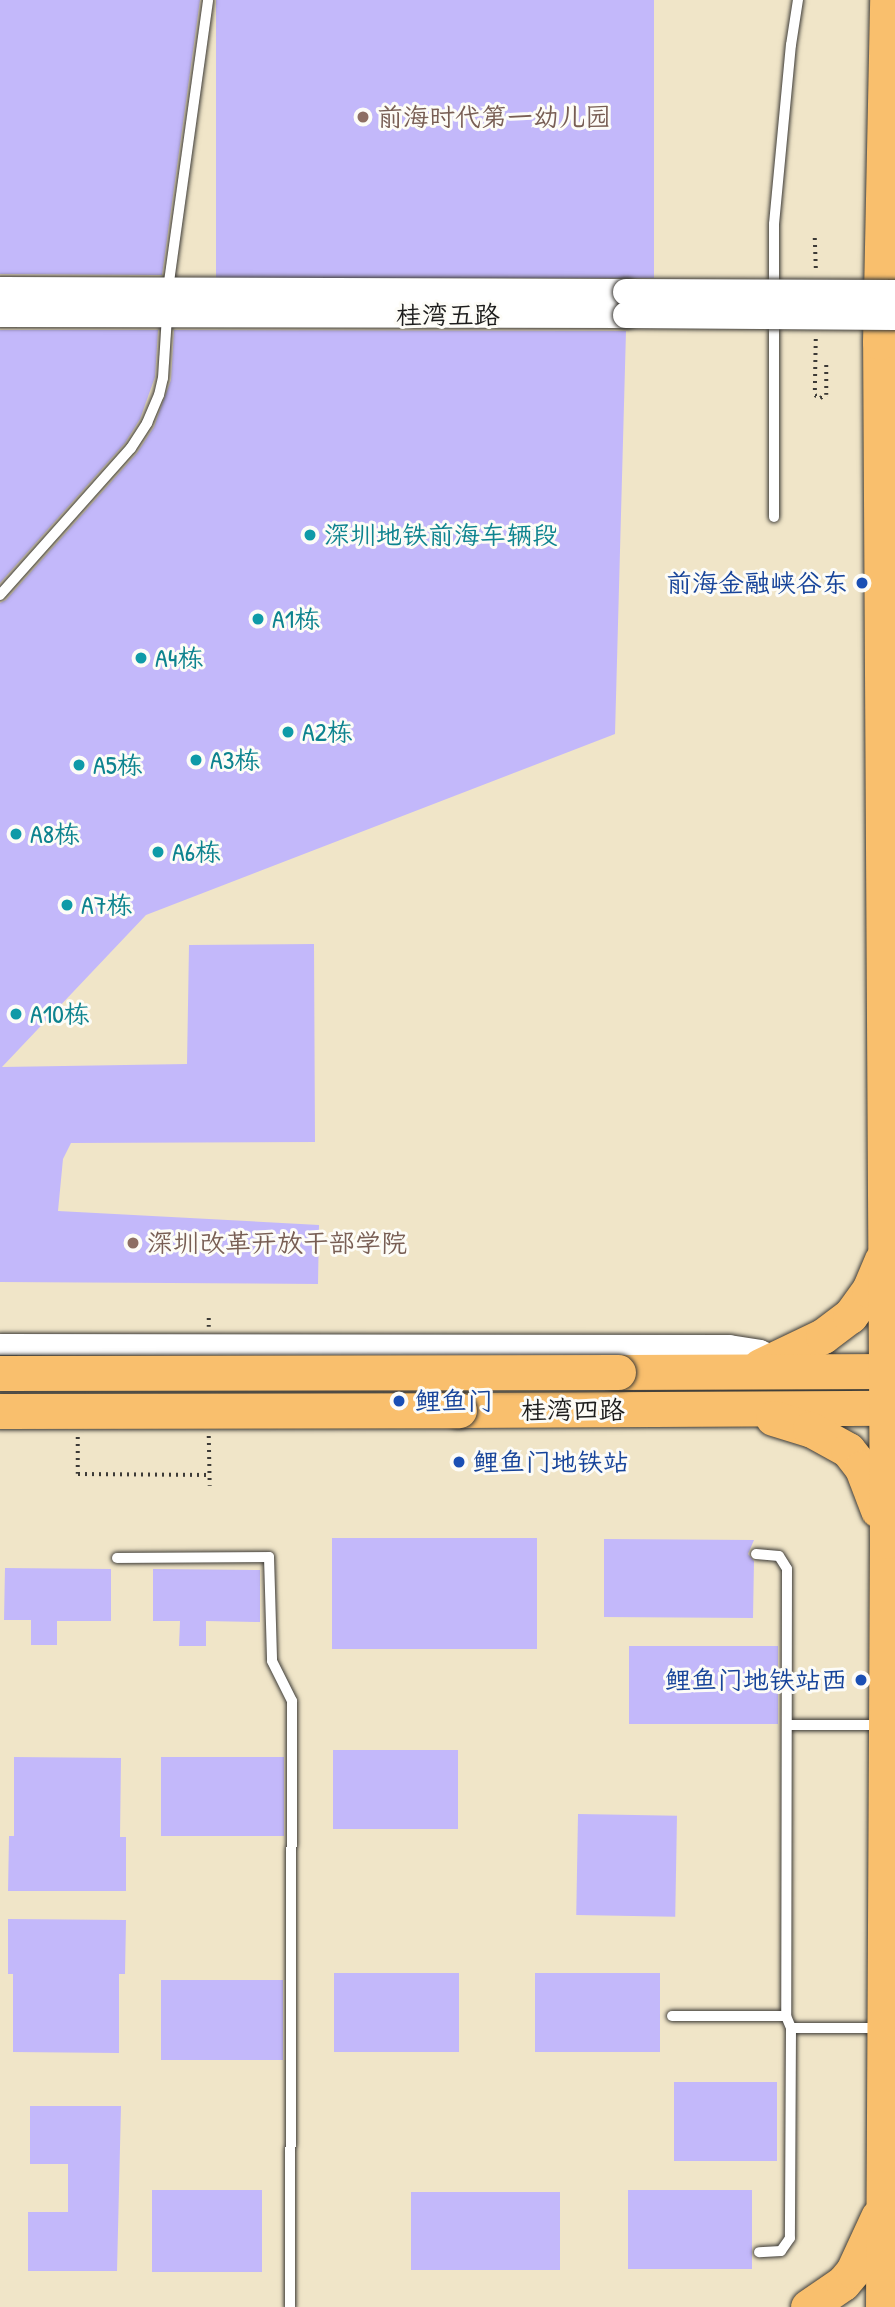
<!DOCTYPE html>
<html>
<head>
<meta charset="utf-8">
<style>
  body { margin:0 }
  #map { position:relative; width:895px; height:2307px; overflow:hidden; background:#f0e5c8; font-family:"Patrick Hand","LXGW WenKai TC",sans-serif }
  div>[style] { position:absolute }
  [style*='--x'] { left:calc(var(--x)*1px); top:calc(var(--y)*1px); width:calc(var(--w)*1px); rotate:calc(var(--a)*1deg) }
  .building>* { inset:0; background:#c3b8fa; transform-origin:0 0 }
  .path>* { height:3.5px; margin-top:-1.75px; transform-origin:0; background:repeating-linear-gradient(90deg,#3c3a36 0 2px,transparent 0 7px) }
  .roads { filter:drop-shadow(0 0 2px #3c3a36) drop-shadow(0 0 2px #3c3a36) }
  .service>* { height:10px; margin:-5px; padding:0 5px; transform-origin:5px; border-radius:5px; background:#fff }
  .minor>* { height:21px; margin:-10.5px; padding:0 10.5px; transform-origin:10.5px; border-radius:10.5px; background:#fff }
  .tertiary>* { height:26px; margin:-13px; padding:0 13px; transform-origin:13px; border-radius:13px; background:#fff }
  .primary>* { height:35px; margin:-17.5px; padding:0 17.5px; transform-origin:17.5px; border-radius:17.5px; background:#f9bf6d }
  .bridges { filter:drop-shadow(0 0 2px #3c3a36) drop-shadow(0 0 2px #3c3a36) }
  .tertiary-bridge>* { height:26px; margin:-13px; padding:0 13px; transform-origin:13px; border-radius:13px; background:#fff }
  .primary-bridge>* { height:35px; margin:-17.5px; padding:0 17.5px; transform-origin:17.5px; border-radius:17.5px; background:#f9bf6d }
  .dots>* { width:19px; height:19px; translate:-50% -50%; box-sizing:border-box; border:4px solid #fdfcf7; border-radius:50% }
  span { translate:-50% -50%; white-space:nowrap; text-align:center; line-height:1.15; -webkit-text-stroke:6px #fdfcf7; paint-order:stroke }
  .education-label { font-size:26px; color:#785e54 }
  .left { translate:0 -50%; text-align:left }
  .street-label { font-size:26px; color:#1c1c1c }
  .culture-label { font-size:26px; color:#0d838f }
  .transit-label { font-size:26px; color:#164399 }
  .right { translate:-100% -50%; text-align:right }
</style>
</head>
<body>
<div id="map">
  <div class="building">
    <i style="clip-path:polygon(0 0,200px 0,162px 275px,0 274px)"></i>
    <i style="left:216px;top:0;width:438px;height:278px"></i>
    <i style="clip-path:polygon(0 330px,158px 330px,155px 377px,140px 419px,125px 443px,0 583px)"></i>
    <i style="clip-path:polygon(174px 330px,626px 331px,615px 734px,146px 915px,2px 1067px,187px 1064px,189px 945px,314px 944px,315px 1142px,71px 1143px,63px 1159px,58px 1211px,319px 1225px,318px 1284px,0 1282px,0 603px,6px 600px,137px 453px,154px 427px,171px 380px)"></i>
    <i style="left:332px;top:1538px;width:205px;height:111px"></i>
    <i style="clip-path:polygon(604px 1539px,754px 1540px,748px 1554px,754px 1561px,753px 1618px,604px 1617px)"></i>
    <i style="clip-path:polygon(5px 1568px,111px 1569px,111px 1621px,57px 1621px,57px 1645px,31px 1645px,31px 1620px,4px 1620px)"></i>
    <i style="clip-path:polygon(153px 1569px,260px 1570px,260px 1622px,206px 1621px,206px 1646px,179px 1646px,180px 1621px,153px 1621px)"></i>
    <i style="left:629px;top:1646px;width:149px;height:78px"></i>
    <i style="left:333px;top:1750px;width:125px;height:79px"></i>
    <i style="clip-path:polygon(14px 1757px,121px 1758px,120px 1837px,126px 1837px,126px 1891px,8px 1891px,9px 1836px,14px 1836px)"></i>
    <i style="left:161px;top:1757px;width:123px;height:79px"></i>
    <i style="left:578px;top:1814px;width:99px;height:101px;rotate:1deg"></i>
    <i style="clip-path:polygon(8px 1919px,126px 1920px,125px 1974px,119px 1974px,119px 2053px,13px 2052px,13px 1974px,8px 1974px)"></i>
    <i style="left:334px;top:1973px;width:125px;height:79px"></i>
    <i style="left:535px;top:1973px;width:125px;height:79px"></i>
    <i style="left:161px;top:1980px;width:122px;height:80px"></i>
    <i style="left:674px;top:2082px;width:103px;height:79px"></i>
    <i style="clip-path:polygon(30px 2106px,121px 2106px,117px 2271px,28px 2271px,28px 2212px,68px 2212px,68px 2164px,30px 2164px)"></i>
    <i style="left:152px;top:2190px;width:110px;height:82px"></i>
    <i style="left:628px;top:2190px;width:124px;height:79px"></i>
    <i style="left:411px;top:2192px;width:149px;height:78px"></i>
  </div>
  <div class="path">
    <i style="--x:815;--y:238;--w:33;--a:88"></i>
    <i style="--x:816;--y:339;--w:56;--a:91"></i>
    <i style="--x:815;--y:395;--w:6;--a:31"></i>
    <i style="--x:820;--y:398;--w:7;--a:-27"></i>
    <i style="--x:826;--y:395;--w:30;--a:-90"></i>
    <i style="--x:209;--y:1318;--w:9;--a:90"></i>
    <i style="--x:209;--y:1436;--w:50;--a:88.9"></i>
    <i style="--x:78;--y:1437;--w:37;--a:90"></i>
    <i style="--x:78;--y:1474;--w:132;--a:0.4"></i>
  </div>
  <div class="roads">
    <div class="service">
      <i style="--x:168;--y:289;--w:292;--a:-82.1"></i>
      <i style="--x:774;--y:294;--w:70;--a:-90"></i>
      <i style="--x:774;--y:224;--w:180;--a:-84.6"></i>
      <i style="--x:791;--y:45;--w:46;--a:-81.2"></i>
      <i style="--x:774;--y:517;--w:200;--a:-90"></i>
      <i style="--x:0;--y:595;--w:197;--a:-48.3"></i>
      <i style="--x:131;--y:448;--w:30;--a:-57"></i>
      <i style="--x:147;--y:423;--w:30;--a:-67"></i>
      <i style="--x:159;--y:395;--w:17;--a:-77"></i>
      <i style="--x:163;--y:378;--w:62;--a:-86.3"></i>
      <i style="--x:756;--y:1554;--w:23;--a:5"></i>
      <i style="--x:779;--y:1556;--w:15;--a:58"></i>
      <i style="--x:787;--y:1569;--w:447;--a:90.1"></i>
      <i style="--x:786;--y:2016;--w:13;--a:67"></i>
      <i style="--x:791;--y:2028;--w:210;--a:90.3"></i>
      <i style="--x:790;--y:2238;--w:16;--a:125"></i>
      <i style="--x:781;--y:2251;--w:22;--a:177"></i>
      <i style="--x:117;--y:1558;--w:152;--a:-0.4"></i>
      <i style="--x:269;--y:1557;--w:104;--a:88.3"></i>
      <i style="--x:272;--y:1661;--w:45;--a:63.4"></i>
      <i style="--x:292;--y:1701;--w:606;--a:90.19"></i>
      <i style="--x:787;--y:1725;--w:93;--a:0"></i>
      <i style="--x:672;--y:2016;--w:114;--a:0"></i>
      <i style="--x:791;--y:2028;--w:89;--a:0"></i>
    </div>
    <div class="minor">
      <i style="--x:0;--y:1344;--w:729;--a:0.08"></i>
      <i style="--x:729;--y:1345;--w:31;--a:9"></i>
      <i style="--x:760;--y:1350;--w:23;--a:25"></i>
    </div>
    <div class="tertiary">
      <i style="--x:0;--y:290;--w:626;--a:0.18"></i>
      <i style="--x:0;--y:314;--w:626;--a:0.09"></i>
    </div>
    <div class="primary">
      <i style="--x:760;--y:1366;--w:70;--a:-25.5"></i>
      <i style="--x:823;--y:1336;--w:34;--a:-37"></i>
      <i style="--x:850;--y:1316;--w:32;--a:-54"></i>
      <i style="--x:869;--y:1290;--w:33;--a:-67"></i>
      <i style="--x:618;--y:1372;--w:277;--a:-0.2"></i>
      <i style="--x:459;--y:1410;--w:436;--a:-0.3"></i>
      <i style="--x:773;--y:1418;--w:39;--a:17"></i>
      <i style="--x:810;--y:1429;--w:43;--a:28.9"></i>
      <i style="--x:848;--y:1450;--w:23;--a:52"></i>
      <i style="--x:862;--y:1468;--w:45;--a:69.1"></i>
      <i style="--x:808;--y:2307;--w:42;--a:-34.4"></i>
      <i style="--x:843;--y:2283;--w:16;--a:-50"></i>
      <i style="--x:853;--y:2271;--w:60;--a:-65.2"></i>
      <i style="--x:883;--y:2307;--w:766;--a:-89.7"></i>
      <i style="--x:887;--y:1541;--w:1199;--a:-90.33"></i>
      <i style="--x:880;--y:342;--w:342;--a:-88.8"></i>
    </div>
  </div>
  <div class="bridges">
    <div class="tertiary-bridge">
      <i style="--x:626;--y:292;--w:269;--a:0.2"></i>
      <i style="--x:626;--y:315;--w:269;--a:0.4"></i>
    </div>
    <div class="primary-bridge">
      <i style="--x:0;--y:1373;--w:618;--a:-0.09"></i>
      <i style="--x:0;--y:1411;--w:459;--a:-0.1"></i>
    </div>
  </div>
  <div class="dots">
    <i style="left:363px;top:117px;background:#8d6e63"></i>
    <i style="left:310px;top:535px;background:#0f9aa8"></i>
    <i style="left:862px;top:583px;background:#1a4fb4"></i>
    <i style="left:258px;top:619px;background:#0f9aa8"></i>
    <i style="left:141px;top:658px;background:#0f9aa8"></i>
    <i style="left:288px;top:732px;background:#0f9aa8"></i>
    <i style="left:196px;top:760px;background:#0f9aa8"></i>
    <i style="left:79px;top:765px;background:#0f9aa8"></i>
    <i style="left:16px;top:834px;background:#0f9aa8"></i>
    <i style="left:158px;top:852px;background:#0f9aa8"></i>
    <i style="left:67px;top:905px;background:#0f9aa8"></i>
    <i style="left:16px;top:1014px;background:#0f9aa8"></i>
    <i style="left:133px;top:1243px;background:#8d6e63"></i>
    <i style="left:399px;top:1401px;background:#1a4fb4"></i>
    <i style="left:459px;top:1462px;background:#1a4fb4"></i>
    <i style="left:861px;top:1680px;background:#1a4fb4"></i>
  </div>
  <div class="education-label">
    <span class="left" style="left:377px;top:117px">前海时代第一幼儿园</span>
    <span class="left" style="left:147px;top:1243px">深圳改革开放干部学院</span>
  </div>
  <div class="street-label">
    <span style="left:448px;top:315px">桂湾五路</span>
    <span style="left:573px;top:1410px">桂湾四路</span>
  </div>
  <div class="culture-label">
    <span class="left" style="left:324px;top:535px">深圳地铁前海车辆段</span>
    <span class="left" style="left:272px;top:619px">A1栋</span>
    <span class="left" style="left:155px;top:658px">A4栋</span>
    <span class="left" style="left:302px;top:732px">A2栋</span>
    <span class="left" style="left:210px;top:760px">A3栋</span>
    <span class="left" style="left:93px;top:765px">A5栋</span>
    <span class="left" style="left:30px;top:834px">A8栋</span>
    <span class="left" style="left:172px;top:852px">A6栋</span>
    <span class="left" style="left:81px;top:905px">A7栋</span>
    <span class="left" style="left:30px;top:1014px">A10栋</span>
  </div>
  <div class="transit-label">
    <span class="right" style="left:848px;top:583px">前海金融峡谷东</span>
    <span class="left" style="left:415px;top:1401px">鲤鱼门</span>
    <span class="left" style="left:473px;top:1462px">鲤鱼门地铁站</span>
    <span class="right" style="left:847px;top:1680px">鲤鱼门地铁站西</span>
  </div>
</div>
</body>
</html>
